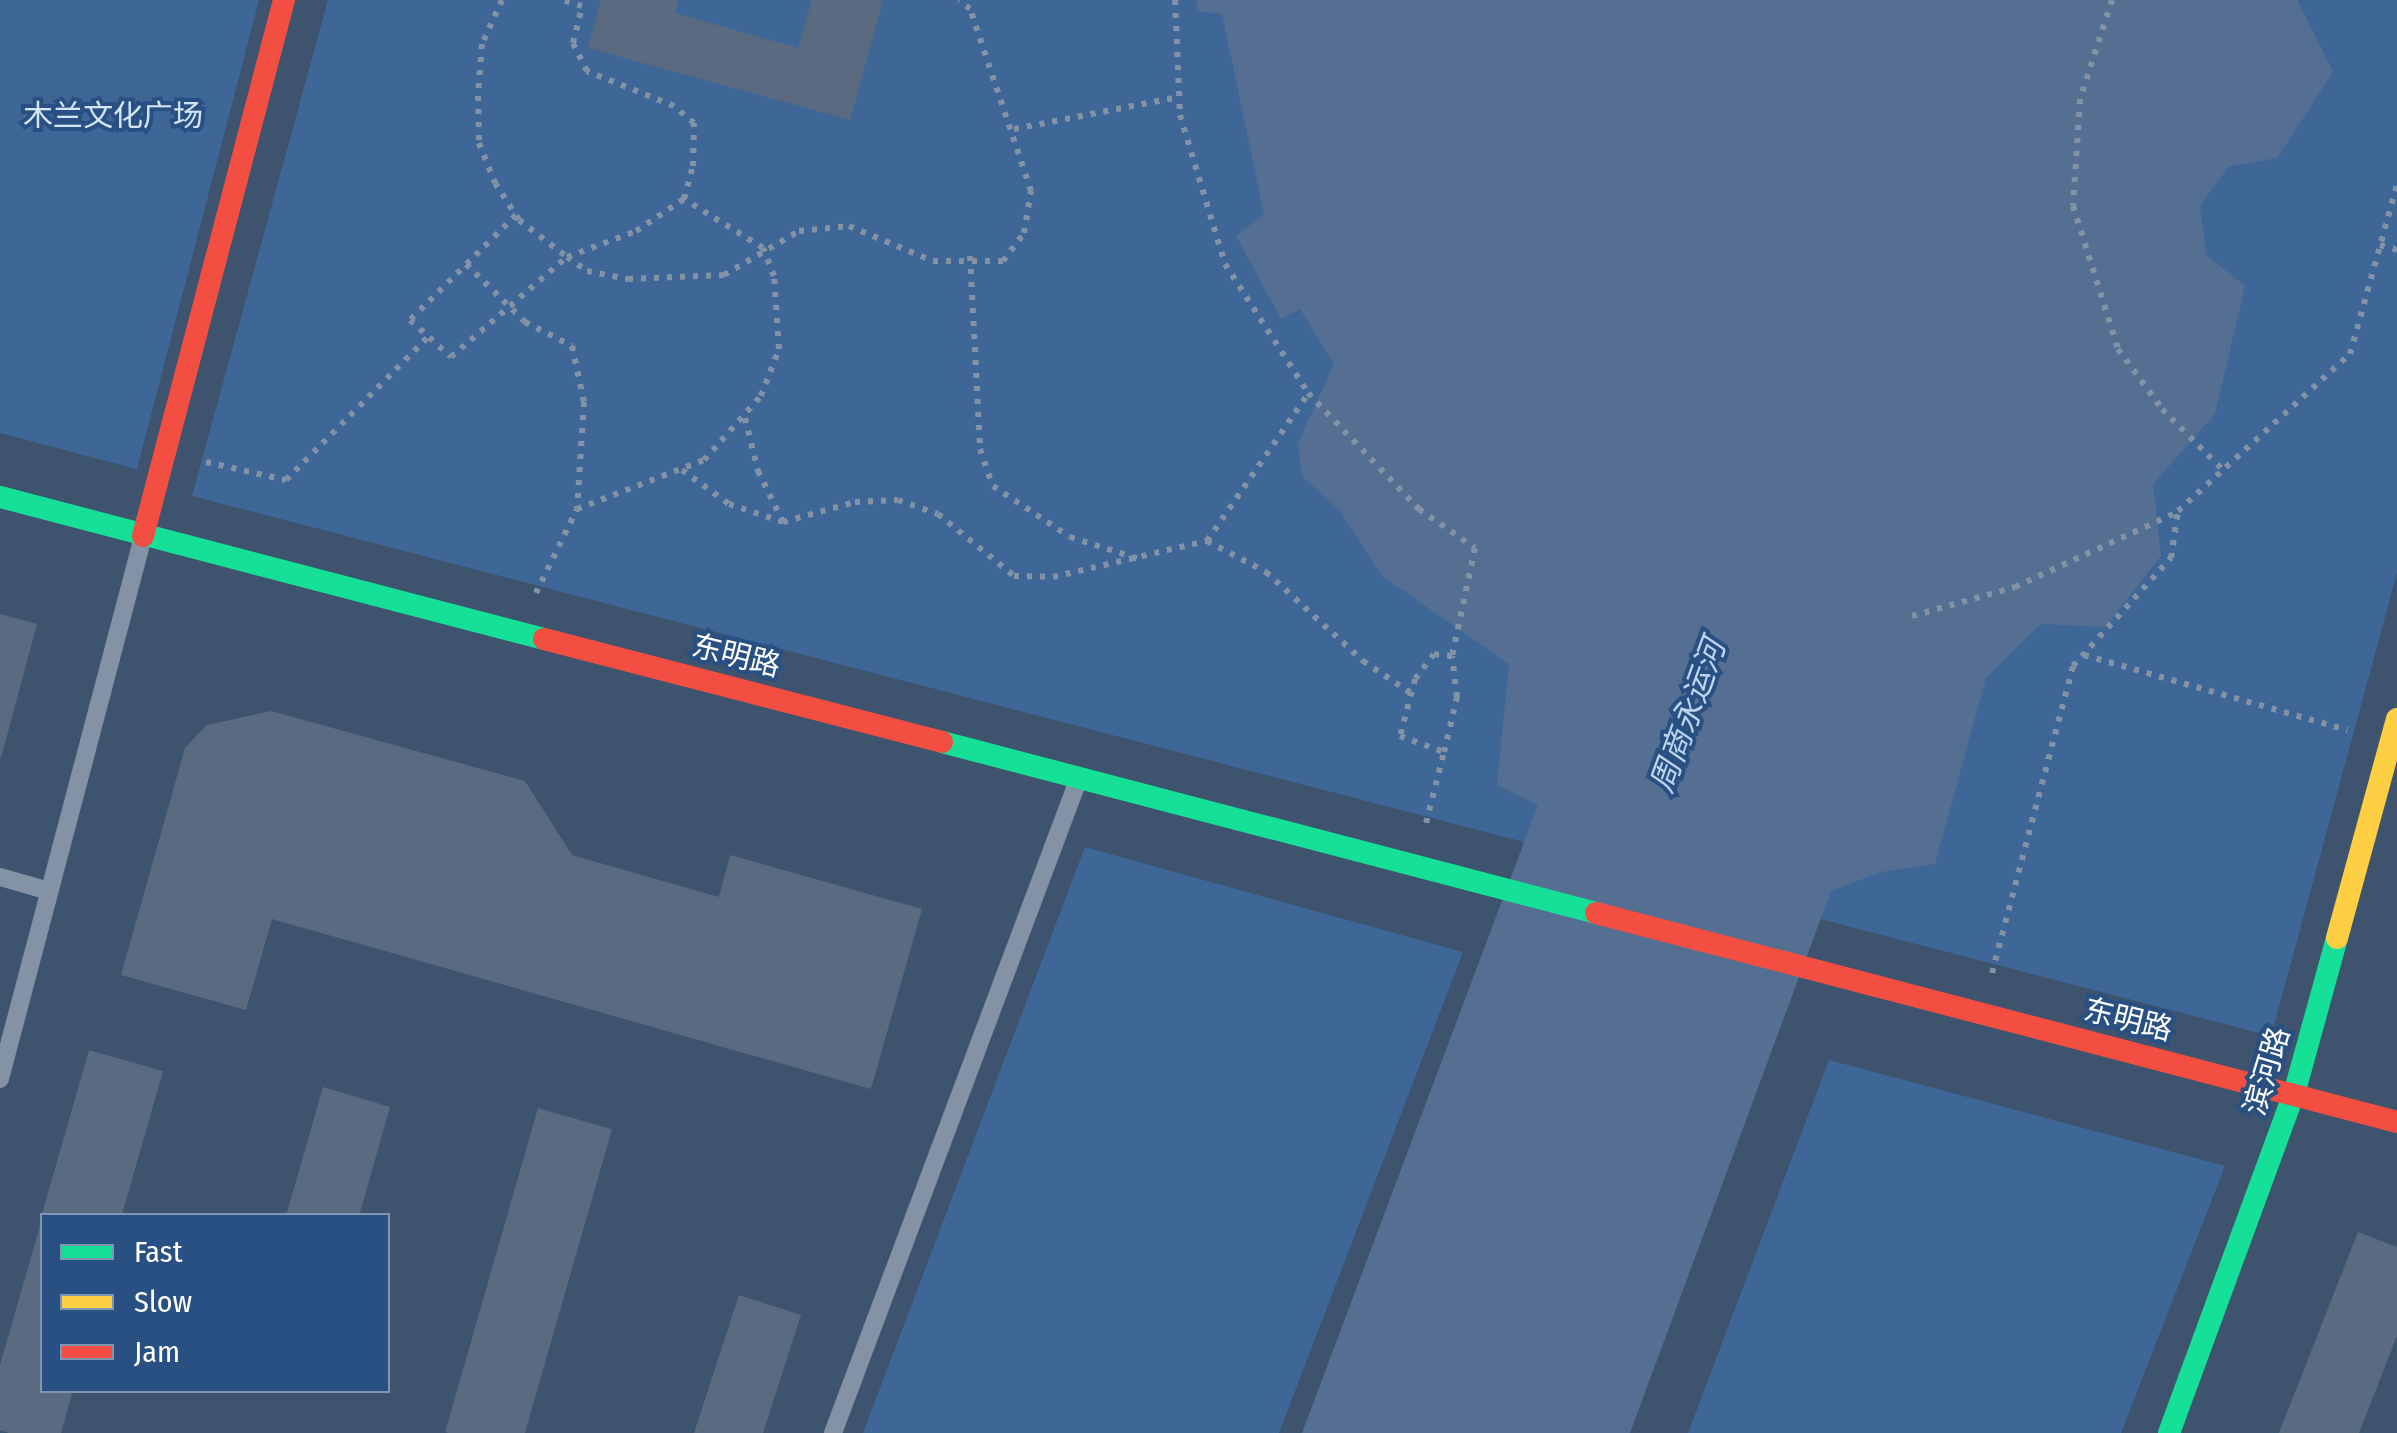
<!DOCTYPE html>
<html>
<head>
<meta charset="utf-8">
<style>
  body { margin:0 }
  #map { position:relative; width:2397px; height:1433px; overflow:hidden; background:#3d536e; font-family:"Fira Sans Condensed","Noto Sans SC",sans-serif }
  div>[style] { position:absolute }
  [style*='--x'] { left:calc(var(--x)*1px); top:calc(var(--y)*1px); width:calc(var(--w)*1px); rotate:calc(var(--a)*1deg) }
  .green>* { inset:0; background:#3e6798 }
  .water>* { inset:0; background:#546f91 }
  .building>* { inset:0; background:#5a6b81; transform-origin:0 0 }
  .path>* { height:6px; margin-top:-3px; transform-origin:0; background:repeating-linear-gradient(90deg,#8392a4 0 5px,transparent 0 13px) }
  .lane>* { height:18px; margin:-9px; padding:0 9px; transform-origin:9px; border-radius:9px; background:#8392a4 }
  .fast>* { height:22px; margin:-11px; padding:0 11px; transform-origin:11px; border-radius:11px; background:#16e098 }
  .slow>* { height:22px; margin:-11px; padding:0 11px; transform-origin:11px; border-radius:11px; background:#ffcf43 }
  .jam>* { height:22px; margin:-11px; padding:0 11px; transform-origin:11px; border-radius:11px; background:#f24e42 }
  span { translate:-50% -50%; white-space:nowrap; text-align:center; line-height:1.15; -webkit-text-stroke:8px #295082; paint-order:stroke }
  .park-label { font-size:30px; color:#d5e4f5 }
  .street-label { font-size:30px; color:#fff }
  .water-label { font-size:32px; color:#bed4ee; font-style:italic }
  .legend { position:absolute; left:40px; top:1213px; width:350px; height:180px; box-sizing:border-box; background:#295082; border:2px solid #7f96b4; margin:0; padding:12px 18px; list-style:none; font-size:30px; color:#fff }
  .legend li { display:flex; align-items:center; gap:20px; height:50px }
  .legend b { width:50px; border:2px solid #7f96b4 }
</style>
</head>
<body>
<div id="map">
  <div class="green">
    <i style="clip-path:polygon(0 0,259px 0,137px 469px,0 433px)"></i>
    <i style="clip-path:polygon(328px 0,2397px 0,2397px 573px,2271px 1036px,192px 496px)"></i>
    <i style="clip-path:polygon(1085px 847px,1463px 952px,1279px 1433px,863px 1433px)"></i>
    <i style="clip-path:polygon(1829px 1060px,2225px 1166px,2121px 1433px,1688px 1433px)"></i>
  </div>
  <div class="water">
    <i style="clip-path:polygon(1197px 0,2297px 0,2333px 72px,2277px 158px,2229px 166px,2200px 206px,2206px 255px,2245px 286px,2215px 414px,2153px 484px,2161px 556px,2105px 627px,2041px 624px,1986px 678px,1935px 864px,1881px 872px,1831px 891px,1630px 1433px,1302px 1433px,1538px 805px,1497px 785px,1509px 664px,1382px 576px,1340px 511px,1302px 476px,1298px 443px,1334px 364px,1300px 309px,1281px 319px,1236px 236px,1264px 214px,1222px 14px,1197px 11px)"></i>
  </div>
  <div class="building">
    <i style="clip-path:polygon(601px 0,679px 0,675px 13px,798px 48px,812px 0,883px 0,850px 120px,588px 48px)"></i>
    <i style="clip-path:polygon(0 614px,37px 624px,1px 758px,0 758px)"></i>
    <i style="clip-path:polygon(271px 711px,525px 781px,572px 855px,719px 897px,730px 855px,922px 909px,871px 1089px,272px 919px,246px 1010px,121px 975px,185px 748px,207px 725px)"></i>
    <i style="left:89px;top:1050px;width:77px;height:173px;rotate:16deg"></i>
    <i style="clip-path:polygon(323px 1087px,390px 1107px,359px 1216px,286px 1216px)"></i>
    <i style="left:538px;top:1108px;width:77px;height:337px;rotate:16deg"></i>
    <i style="clip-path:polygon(42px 1219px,42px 1390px,73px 1390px,61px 1433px,9px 1433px,0 1430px,0 1365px)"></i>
    <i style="clip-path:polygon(2358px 1232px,2397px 1247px,2397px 1336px,2359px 1433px,2279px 1433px)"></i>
    <i style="clip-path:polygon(739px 1295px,801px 1315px,763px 1433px,694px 1433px)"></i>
  </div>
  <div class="path">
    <i style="--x:502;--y:0;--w:48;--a:114.4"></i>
    <i style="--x:482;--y:44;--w:52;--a:94.4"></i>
    <i style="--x:478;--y:96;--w:47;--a:88.8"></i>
    <i style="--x:479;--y:143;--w:43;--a:68.2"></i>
    <i style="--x:495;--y:183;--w:44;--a:57"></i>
    <i style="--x:519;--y:220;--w:61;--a:37.6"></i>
    <i style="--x:567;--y:257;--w:24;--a:35"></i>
    <i style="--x:587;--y:271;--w:42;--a:11"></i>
    <i style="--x:628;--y:279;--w:96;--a:-2.4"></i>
    <i style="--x:724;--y:275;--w:87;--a:-30.4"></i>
    <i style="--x:799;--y:231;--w:50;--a:-5.7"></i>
    <i style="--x:849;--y:226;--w:91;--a:22.6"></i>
    <i style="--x:933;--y:261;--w:70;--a:0"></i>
    <i style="--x:1003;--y:261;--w:35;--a:-53"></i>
    <i style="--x:1024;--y:233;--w:43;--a:-80.5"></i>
    <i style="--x:1031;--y:191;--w:192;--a:-108.5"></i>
    <i style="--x:970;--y:9;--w:14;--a:-141"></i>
    <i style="--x:1175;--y:0;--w:115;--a:87.5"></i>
    <i style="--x:1180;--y:115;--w:156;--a:73.2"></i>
    <i style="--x:1225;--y:264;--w:153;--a:57.2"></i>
    <i style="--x:1308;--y:393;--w:161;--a:46.3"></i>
    <i style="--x:1419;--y:509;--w:68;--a:34.9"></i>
    <i style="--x:1475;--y:548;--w:110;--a:102"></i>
    <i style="--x:2112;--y:0;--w:104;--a:107.9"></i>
    <i style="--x:2080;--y:99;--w:107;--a:93.7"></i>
    <i style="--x:2073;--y:206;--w:150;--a:72.5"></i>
    <i style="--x:2118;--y:349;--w:74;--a:53.7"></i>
    <i style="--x:2162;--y:409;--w:86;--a:45"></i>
    <i style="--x:1014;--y:129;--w:168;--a:-11"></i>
    <i style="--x:516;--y:215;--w:149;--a:135.3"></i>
    <i style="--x:410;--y:320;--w:55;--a:42.1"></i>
    <i style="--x:451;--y:357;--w:153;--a:-40.8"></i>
    <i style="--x:567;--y:257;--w:74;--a:-20.6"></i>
    <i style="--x:636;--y:231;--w:58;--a:-33.7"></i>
    <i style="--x:684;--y:199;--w:34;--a:-75"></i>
    <i style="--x:693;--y:166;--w:43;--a:-88.7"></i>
    <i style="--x:694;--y:123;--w:26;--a:-140"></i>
    <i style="--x:674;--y:106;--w:94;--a:-158.1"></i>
    <i style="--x:587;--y:71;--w:31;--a:-117"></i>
    <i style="--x:573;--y:43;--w:38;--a:-76"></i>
    <i style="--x:582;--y:6;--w:20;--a:-162"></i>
    <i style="--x:2380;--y:245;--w:18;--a:16"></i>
    <i style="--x:970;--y:256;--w:193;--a:87"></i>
    <i style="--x:980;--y:449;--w:39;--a:71"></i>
    <i style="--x:993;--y:486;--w:92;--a:33.5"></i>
    <i style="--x:1070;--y:537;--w:72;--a:17.7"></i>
    <i style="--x:466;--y:264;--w:83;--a:44.5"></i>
    <i style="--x:525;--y:322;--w:53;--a:27.1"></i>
    <i style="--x:572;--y:346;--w:57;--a:77.9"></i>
    <i style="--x:584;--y:402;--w:107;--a:93.7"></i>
    <i style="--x:745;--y:418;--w:55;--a:76.2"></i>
    <i style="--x:758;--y:471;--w:57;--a:63.9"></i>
    <i style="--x:206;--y:462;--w:82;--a:12.7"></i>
    <i style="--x:286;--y:480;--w:202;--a:-45.2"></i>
    <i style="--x:682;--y:470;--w:58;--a:35.9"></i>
    <i style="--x:729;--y:504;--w:57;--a:18.4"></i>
    <i style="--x:783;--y:522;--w:75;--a:-15.5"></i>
    <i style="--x:855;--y:502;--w:43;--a:-2.7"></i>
    <i style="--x:898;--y:500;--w:42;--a:19.3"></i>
    <i style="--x:938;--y:514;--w:98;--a:39.2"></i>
    <i style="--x:1014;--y:576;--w:39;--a:1"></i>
    <i style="--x:1053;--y:577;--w:158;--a:-13.2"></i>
    <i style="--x:1207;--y:541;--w:67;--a:27.7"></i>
    <i style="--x:1266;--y:572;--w:132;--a:42.5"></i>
    <i style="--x:1363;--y:661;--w:58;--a:33.7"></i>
    <i style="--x:1207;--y:541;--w:178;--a:-55.5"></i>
    <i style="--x:536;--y:593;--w:93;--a:-64"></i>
    <i style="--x:577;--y:509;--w:136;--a:-21.1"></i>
    <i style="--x:704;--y:460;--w:86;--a:-48.3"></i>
    <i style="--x:761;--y:396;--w:50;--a:-69"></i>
    <i style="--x:779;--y:349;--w:73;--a:-93.9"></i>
    <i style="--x:774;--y:276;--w:30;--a:-111"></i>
    <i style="--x:763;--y:248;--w:93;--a:-148.2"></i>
    <i style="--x:1912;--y:616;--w:107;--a:-15.7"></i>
    <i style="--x:2015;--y:587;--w:179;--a:-24.8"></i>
    <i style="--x:2084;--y:655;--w:274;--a:15.9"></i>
    <i style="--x:1426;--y:823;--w:73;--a:-75.8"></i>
    <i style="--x:1444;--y:752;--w:57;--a:-76.7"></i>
    <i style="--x:1457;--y:697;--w:41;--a:-97"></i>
    <i style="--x:1452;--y:656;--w:18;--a:-174"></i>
    <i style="--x:1434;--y:654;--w:31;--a:127"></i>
    <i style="--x:1415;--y:679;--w:59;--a:104.7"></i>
    <i style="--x:1400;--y:736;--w:47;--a:20"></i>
    <i style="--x:1992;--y:973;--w:318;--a:-75.2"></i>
    <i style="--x:2073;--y:666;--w:146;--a:-47.8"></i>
    <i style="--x:2171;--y:558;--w:48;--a:-81.5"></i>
    <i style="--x:2178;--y:511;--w:233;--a:-42.4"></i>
    <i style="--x:2350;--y:354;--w:175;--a:-74.5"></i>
  </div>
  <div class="lane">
    <i style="--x:0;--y:877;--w:51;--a:15.9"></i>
    <i style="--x:0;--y:1079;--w:561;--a:-75.22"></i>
    <i style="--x:833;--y:1433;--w:694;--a:-69.42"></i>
  </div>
  <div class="fast">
    <i style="--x:0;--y:497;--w:562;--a:14.63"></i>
    <i style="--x:942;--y:742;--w:676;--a:14.65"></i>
    <i style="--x:2169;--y:1433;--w:361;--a:-69.8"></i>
    <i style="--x:2294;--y:1094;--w:162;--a:-74.6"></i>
  </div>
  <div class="slow">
    <i style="--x:2337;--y:938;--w:227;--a:-74.7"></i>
  </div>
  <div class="jam">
    <i style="--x:143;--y:536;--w:554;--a:-75.26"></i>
    <i style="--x:544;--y:639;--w:411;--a:14.5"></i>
    <i style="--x:1596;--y:913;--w:828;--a:14.62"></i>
  </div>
  <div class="park-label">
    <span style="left:113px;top:116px">木兰文化广场</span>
  </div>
  <div class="street-label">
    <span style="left:736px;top:656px;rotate:14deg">东明路</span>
    <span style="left:2128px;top:1020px;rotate:14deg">东明路</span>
    <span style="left:2267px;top:1071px;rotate:-73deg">滨河路</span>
  </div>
  <div class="water-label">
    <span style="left:1688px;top:716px;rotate:-70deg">周商永运河</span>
  </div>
  <ul class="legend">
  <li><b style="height:12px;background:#16e098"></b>Fast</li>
  <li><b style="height:12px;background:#ffcf43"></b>Slow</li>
  <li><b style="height:12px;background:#f24e42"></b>Jam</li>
  </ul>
</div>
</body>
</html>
